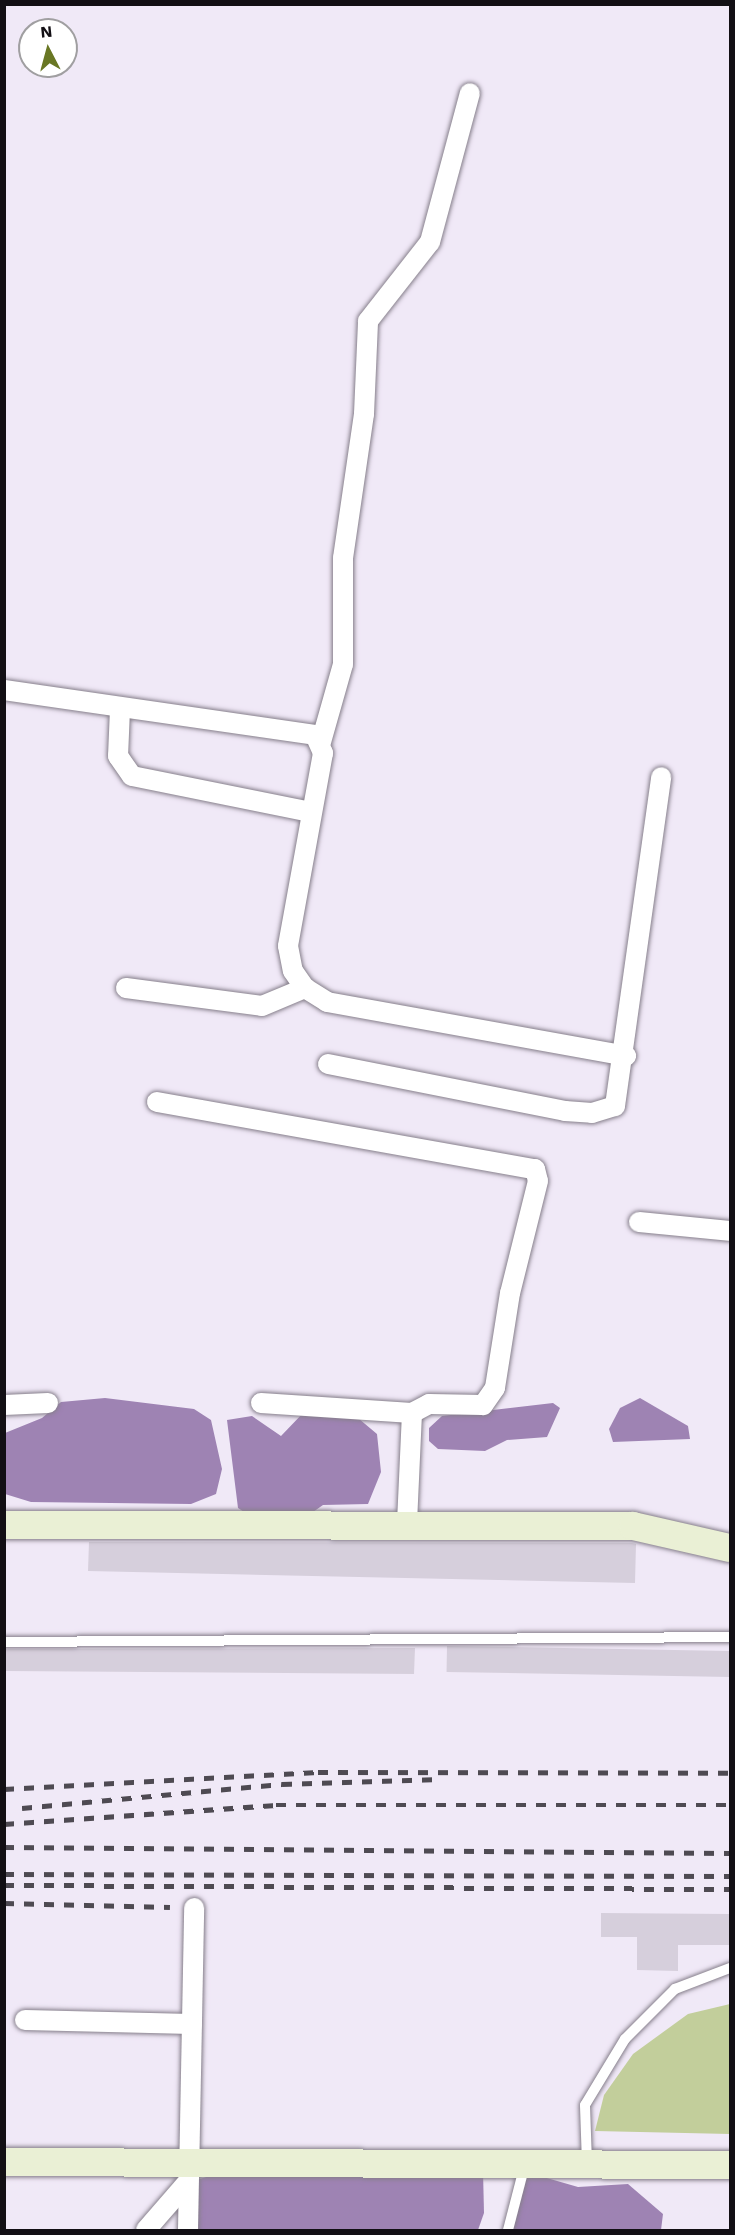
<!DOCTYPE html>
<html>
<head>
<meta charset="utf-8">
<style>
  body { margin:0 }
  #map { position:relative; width:735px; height:2235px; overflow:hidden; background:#f0e9f7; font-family:"Work Sans",sans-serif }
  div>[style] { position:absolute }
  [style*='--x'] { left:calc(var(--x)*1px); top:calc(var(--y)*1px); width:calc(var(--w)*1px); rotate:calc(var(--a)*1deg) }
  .green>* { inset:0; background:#c2ce9b }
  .water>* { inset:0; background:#9e83b3 }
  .building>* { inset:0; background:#d6cfdc; transform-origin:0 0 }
  .roads { filter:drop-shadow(0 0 2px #867f8b) drop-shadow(0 0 2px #867f8b) }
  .lane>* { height:10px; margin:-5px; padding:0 5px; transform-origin:5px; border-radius:5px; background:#fff }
  .street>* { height:20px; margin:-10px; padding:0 10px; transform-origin:10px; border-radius:10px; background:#fff }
  .secondary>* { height:28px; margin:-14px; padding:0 14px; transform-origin:14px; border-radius:14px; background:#eaf0d5 }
  .rail>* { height:4.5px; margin-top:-2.25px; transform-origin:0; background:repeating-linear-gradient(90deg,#4e4a52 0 10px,transparent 0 20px) }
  span { translate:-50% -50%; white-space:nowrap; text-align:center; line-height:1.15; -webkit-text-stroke:4.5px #fff; paint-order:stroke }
  .frame { position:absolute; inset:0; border:6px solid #120f14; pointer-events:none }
  .north { position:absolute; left:18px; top:18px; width:60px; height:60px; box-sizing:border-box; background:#fff; border:2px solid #a09fa1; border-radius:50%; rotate:354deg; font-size:16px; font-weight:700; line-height:24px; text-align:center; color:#120f14 }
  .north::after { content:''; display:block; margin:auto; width:21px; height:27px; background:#697724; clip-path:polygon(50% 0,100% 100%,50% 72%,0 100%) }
</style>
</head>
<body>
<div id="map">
  <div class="green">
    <i style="clip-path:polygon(730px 2004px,730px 2134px,595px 2131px,604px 2095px,633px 2054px,688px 2014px)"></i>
  </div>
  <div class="water">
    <i style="clip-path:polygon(105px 1398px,194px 1409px,211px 1420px,222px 1469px,216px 1494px,191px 1504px,31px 1502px,5px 1494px,5px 1433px,42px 1418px,61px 1402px)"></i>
    <i style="clip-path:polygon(640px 1398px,688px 1426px,690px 1439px,613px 1442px,609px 1429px,620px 1408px)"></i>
    <i style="clip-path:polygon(553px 1403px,560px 1408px,547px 1437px,507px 1440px,485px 1451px,438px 1449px,429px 1441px,429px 1428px,442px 1416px)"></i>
    <i style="clip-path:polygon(305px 1411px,352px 1413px,377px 1434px,381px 1472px,368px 1504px,323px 1505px,303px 1519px,258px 1521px,238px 1508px,227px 1420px,252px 1416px,281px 1436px)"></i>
    <i style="clip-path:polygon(232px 2169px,483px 2171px,484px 2213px,478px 2230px,194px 2230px,190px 2182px)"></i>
    <i style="clip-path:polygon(526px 2172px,578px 2187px,628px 2184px,663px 2214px,661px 2230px,513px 2230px)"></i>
  </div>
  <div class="building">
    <i style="clip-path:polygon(89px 1542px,632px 1543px,636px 1544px,635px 1583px,88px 1571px)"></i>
    <i style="left:447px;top:1646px;width:283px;height:26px;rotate:1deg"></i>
    <i style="clip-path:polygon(415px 1648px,414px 1674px,4px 1671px,4px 1649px)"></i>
    <i style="clip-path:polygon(601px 1913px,730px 1914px,730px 1945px,678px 1945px,678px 1971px,637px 1970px,637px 1937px,601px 1937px)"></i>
  </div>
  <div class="roads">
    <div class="lane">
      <i style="--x:4;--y:1642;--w:726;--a:-0.39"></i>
      <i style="--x:587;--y:2163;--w:58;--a:-92"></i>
      <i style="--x:585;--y:2105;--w:77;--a:-58.8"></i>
      <i style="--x:625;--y:2039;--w:71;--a:-45"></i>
      <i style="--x:675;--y:1989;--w:59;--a:-20.9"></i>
      <i style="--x:508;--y:2230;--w:64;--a:-75.5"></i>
    </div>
    <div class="street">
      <i style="--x:4;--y:690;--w:314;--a:8.2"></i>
      <i style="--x:315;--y:735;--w:20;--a:66"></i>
      <i style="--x:323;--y:753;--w:196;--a:100.3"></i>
      <i style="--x:288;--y:946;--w:25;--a:79"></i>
      <i style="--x:293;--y:971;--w:21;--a:55"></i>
      <i style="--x:305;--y:988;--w:26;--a:32"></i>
      <i style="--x:327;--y:1002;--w:304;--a:10.2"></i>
      <i style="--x:120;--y:709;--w:47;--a:92.4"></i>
      <i style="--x:118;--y:756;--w:24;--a:55"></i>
      <i style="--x:132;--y:776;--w:183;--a:11.4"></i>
      <i style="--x:321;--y:742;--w:81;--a:-74.2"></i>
      <i style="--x:343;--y:664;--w:106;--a:-90"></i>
      <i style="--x:343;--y:558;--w:146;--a:-81.7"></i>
      <i style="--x:364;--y:414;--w:93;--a:-87.5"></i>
      <i style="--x:368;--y:321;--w:100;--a:-51.9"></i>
      <i style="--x:430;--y:242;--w:154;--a:-75"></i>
      <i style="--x:126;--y:988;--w:137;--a:7.5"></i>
      <i style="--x:262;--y:1006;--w:47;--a:-22.7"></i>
      <i style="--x:328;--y:1064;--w:242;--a:11.2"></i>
      <i style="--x:565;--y:1111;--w:27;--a:4"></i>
      <i style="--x:592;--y:1113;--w:24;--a:-17"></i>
      <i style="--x:615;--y:1106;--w:332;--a:-82"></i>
      <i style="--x:157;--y:1102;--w:384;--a:10.1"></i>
      <i style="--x:535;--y:1169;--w:12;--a:76"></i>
      <i style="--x:538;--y:1181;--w:115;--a:104"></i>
      <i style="--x:510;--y:1293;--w:96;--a:99"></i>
      <i style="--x:495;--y:1388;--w:21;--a:125"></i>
      <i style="--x:483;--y:1405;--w:54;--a:-178.9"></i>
      <i style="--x:429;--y:1404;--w:19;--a:152"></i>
      <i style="--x:412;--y:1413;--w:112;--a:92.6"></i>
      <i style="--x:639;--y:1222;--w:91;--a:5.6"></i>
      <i style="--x:261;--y:1403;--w:151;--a:3.8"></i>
      <i style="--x:4;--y:1405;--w:44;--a:-2.6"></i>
      <i style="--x:25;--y:2020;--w:167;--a:1.4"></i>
      <i style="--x:146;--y:2230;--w:61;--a:-49"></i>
      <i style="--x:188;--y:2230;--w:322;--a:-88.9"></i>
    </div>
    <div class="secondary">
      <i style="--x:4;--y:1525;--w:629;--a:0.09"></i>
      <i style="--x:633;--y:1526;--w:99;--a:12.8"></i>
      <i style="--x:4;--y:2162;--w:726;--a:0.24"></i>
    </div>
  </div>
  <div class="rail">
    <i style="--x:4;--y:1789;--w:314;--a:-3.1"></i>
    <i style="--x:318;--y:1772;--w:412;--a:0.1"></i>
    <i style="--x:22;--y:1808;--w:261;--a:-5.3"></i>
    <i style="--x:282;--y:1784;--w:159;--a:-1.8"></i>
    <i style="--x:4;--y:1824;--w:273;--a:-4"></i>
    <i style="--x:276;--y:1805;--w:454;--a:0"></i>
    <i style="--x:4;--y:1847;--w:726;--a:0.47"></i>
    <i style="--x:4;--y:1874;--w:726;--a:0.16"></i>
    <i style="--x:4;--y:1885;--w:726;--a:0.32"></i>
    <i style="--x:4;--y:1903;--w:166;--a:1.4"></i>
  </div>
  <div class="frame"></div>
  <div class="north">N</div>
</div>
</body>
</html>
